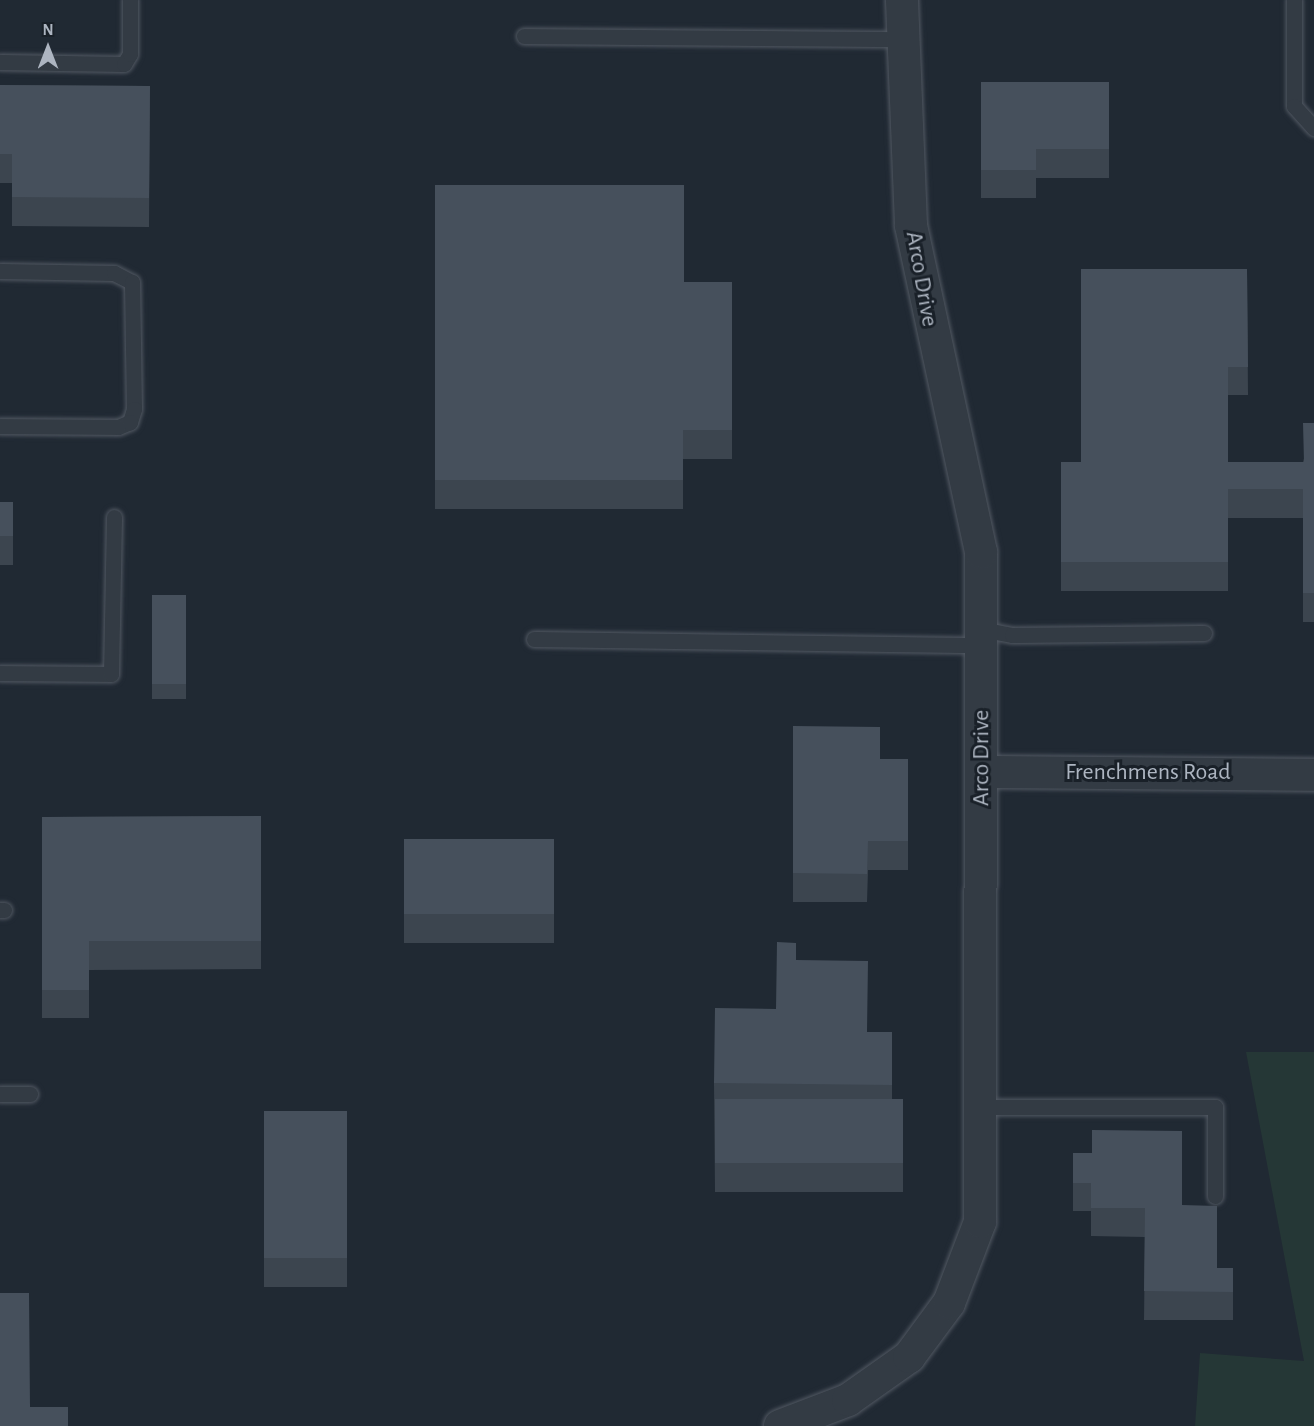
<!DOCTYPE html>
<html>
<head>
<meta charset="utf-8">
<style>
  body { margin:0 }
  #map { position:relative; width:1314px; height:1426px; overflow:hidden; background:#202933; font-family:"Alegreya Sans",sans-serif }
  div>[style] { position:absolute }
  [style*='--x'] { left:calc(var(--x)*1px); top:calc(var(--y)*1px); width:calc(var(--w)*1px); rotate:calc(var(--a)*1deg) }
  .green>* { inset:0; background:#253736 }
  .roads { filter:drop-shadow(0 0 2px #515862) drop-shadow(0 0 2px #515862) }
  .lane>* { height:15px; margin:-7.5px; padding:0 7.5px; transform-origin:7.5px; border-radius:7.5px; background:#333b44 }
  .street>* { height:32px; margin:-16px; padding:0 16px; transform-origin:16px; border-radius:16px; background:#333b44 }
  .wall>* { inset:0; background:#3c454f; transform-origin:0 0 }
  .building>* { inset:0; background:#46505c; transform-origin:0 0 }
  span { translate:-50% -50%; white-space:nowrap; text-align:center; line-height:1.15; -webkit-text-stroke:6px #192028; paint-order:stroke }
  .street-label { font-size:24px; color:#adb5c1 }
  .north { position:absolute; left:18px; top:18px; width:60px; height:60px; -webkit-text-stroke:4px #192028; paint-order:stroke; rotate:0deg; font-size:16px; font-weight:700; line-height:24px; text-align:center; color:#adb5c1 }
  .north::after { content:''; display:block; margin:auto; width:21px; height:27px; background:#adb5c1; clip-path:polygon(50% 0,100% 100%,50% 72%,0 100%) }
</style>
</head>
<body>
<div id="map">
  <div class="green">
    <i style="clip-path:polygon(1246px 1052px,1314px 1052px,1314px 1426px,1195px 1426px,1200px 1353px,1304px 1361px)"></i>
  </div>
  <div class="roads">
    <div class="lane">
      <i style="--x:1294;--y:0;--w:106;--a:90"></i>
      <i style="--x:1294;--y:106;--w:30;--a:48"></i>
      <i style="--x:524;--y:36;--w:378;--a:0.5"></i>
      <i style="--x:0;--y:62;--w:124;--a:0.9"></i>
      <i style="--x:124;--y:64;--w:12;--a:-59"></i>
      <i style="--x:130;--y:54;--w:54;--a:-90"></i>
      <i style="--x:0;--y:271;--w:114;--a:1"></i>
      <i style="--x:114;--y:273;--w:20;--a:27"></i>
      <i style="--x:132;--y:282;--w:127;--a:89.1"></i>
      <i style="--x:134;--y:409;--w:14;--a:107"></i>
      <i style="--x:130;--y:422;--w:13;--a:157"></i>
      <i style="--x:118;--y:427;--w:118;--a:-179.5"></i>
      <i style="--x:981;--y:629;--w:32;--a:11"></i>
      <i style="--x:1012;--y:635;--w:192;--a:-0.6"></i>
      <i style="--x:534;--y:639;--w:447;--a:0.8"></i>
      <i style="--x:0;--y:673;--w:111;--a:0.5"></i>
      <i style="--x:111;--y:674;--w:157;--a:-88.9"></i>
      <i style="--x:0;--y:910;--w:4;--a:0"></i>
      <i style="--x:0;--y:1094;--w:30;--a:0"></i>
      <i style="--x:982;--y:1107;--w:233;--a:0"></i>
      <i style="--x:1215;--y:1107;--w:89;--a:90"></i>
    </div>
    <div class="street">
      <i style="--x:982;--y:772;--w:332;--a:0.5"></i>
      <i style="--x:780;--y:1426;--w:73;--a:-20.9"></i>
      <i style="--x:848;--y:1400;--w:75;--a:-35.2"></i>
      <i style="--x:909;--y:1357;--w:67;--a:-53.5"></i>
      <i style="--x:949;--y:1303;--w:87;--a:-69.1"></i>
      <i style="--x:980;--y:1222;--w:670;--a:-89.91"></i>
      <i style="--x:981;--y:552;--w:334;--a:-102.1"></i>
      <i style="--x:911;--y:225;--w:225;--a:-92.3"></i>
    </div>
  </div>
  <div class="wall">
    <i style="clip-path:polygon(981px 82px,1109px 82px,1109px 178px,1036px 178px,1036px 198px,981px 198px)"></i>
    <i style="clip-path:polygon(0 85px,150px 86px,149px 227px,12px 226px,12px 183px,0 183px)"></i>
    <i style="clip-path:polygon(435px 185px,684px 282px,732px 282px,732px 459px,683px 459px,683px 509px,435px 509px)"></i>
    <i style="clip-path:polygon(1247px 269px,1248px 395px,1228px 395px,1228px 462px,1303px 462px,1314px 423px,1314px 622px,1303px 622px,1303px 518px,1228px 518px,1228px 591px,1061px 591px,1061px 462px,1081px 462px)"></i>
    <i style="left:0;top:502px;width:13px;height:63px"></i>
    <i style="left:152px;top:595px;width:34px;height:104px"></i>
    <i style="clip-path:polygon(793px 726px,880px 759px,908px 759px,908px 870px,868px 870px,867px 902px,793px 902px)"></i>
    <i style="clip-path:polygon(261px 816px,261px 969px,89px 970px,89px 1018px,42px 1018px,42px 817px)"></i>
    <i style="left:404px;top:839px;width:150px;height:104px"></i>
    <i style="clip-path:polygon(796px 960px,867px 1032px,892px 1032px,892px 1099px,903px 1099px,903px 1192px,715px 1192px,714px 1083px,776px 1009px)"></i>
    <i style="left:264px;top:1111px;width:83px;height:176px"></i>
    <i style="clip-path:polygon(1073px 1153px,1182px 1205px,1217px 1268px,1233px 1268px,1233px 1320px,1144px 1320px,1145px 1237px,1091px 1236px,1091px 1211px,1073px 1211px)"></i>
  </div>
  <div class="building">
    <i style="clip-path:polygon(981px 82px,1109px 82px,1109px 149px,1036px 149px,1036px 170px,981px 170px)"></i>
    <i style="clip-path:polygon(0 85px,150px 86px,149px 198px,12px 197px,12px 154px,0 154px)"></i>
    <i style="clip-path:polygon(435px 185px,684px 185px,684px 282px,732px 282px,732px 430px,683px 430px,683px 480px,435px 480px)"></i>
    <i style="clip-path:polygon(1081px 269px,1247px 269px,1248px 367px,1228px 367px,1228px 462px,1304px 462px,1303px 423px,1314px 423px,1314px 593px,1303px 593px,1303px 489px,1228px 489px,1228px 562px,1061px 562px,1061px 462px,1081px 462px)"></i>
    <i style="left:0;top:502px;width:13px;height:34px"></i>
    <i style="left:152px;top:595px;width:34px;height:89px"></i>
    <i style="clip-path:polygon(793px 726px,880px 727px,880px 759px,908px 759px,908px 841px,868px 841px,867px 874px,793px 873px)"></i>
    <i style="clip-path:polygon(261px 816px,261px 941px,89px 941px,89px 990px,42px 990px,42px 817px)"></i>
    <i style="left:404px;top:839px;width:150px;height:75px"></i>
    <i style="clip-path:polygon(777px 942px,796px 943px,796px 960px,868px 961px,867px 1032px,892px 1032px,892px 1085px,714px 1083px,715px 1008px,776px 1009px)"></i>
    <i style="left:715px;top:1099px;width:188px;height:64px"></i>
    <i style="left:264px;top:1111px;width:83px;height:147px"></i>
    <i style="clip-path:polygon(1092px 1130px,1182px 1131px,1182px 1205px,1217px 1206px,1217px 1268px,1233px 1268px,1233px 1292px,1144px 1291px,1145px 1208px,1091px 1208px,1091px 1183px,1073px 1183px,1073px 1153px,1092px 1153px)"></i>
    <i style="clip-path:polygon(0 1293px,29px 1293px,30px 1407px,68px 1407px,68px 1426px,0 1426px)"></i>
  </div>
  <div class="street-label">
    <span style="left:921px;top:279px;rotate:80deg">Arco Drive</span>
    <span style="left:982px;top:758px;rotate:-90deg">Arco Drive</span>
    <span style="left:1148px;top:773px">Frenchmens Road</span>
  </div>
  <div class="north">N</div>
</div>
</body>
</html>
